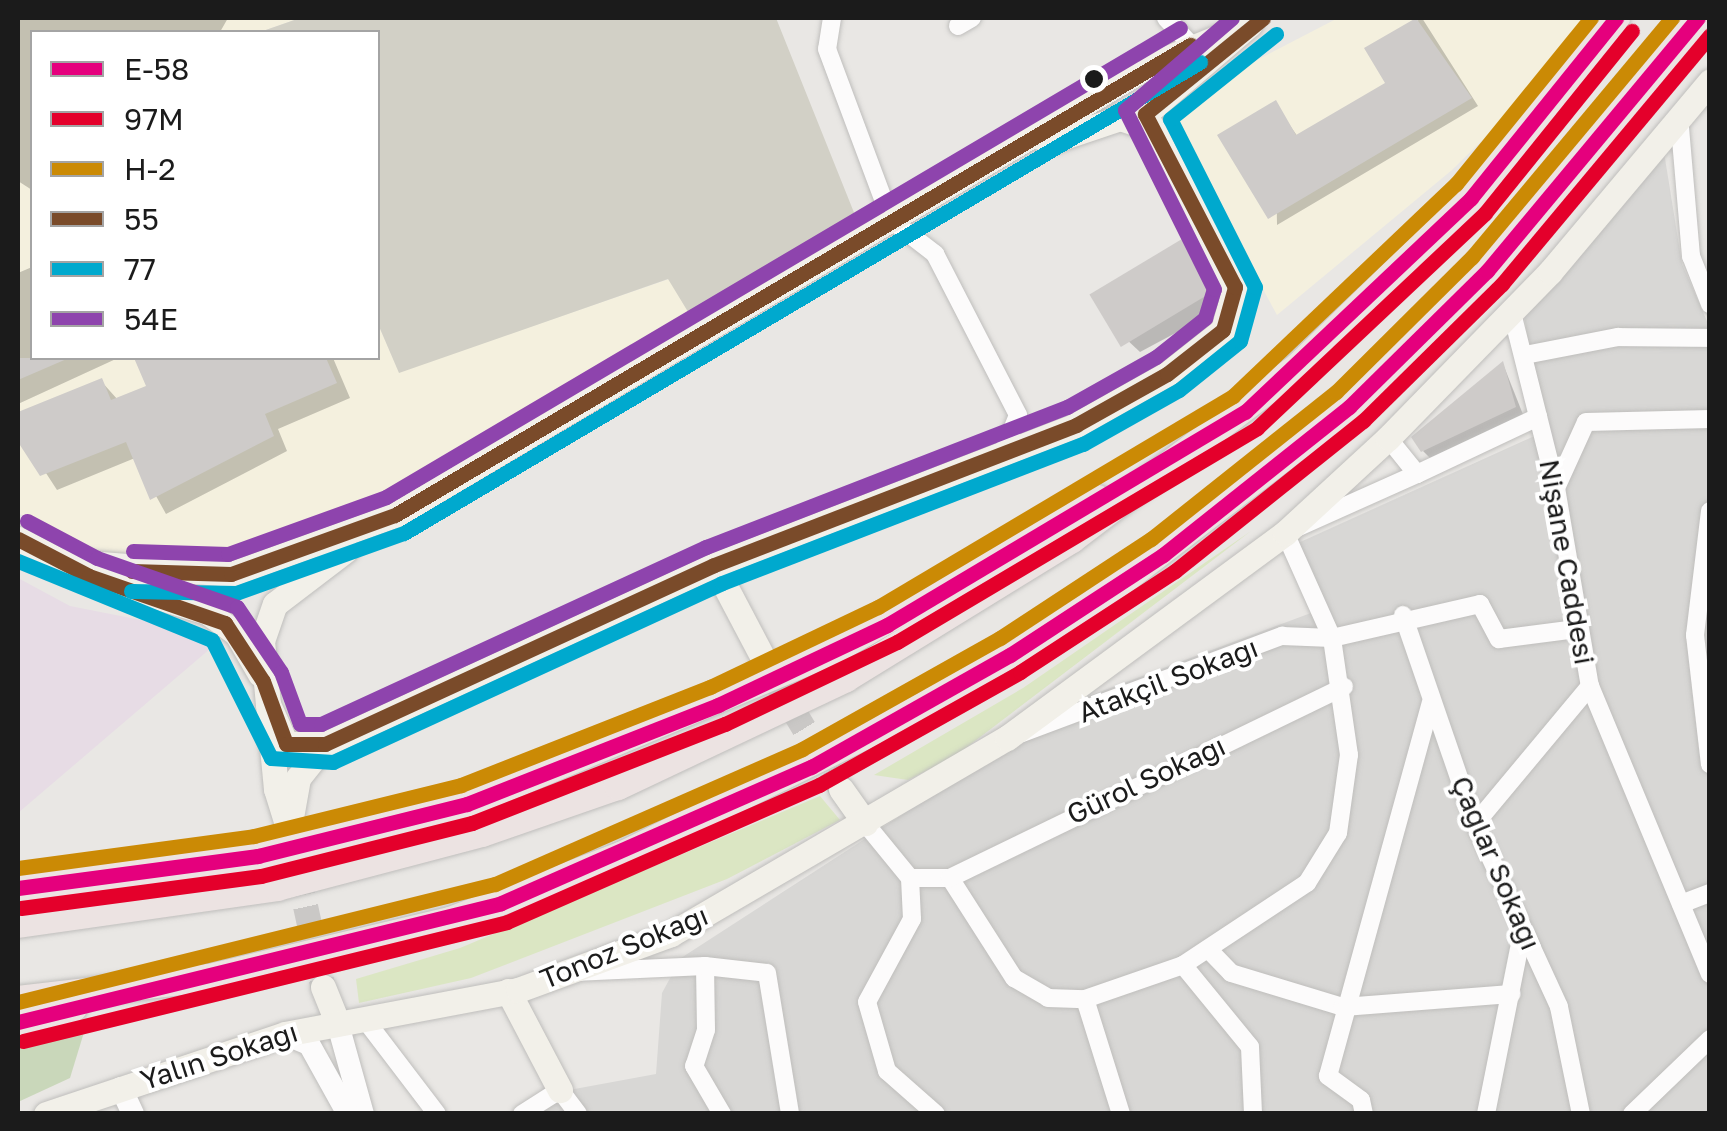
<!DOCTYPE html>
<html>
<head>
<meta charset="utf-8">
<style>
  body { margin:0 }
  #map { position:relative; width:1727px; height:1131px; overflow:hidden; background:#e9e7e4; font-family:"Golos Text",sans-serif }
  div>[style] { position:absolute }
  [style*='--x'] { left:calc(var(--x)*1px); top:calc(var(--y)*1px); width:calc(var(--w)*1px); rotate:calc(var(--a)*1deg) }
  .residential>* { inset:0; background:#d8d7d5 }
  .industrial>* { inset:0; background:#e7dce5 }
  .education>* { inset:0; background:#f4f0de }
  .construction>* { inset:0; background:#d2d0c6 }
  .grass>* { inset:0; background:#dbe6c3 }
  .forest>* { inset:0; background:#c9d7ba }
  .shadow>* { inset:0; background:#0003 }
  .building>* { inset:0; background:#cecbc9; transform-origin:0 0 }
  .secondary-tunnel>* { height:25px; margin-top:-12.5px; transform-origin:0; background:repeating-linear-gradient(90deg,#cac8c6 0 25px,transparent 0 37px) }
  .roads { filter:drop-shadow(0 0 2px #bfbebc) drop-shadow(0 0 2px #bfbebc) }
  .minor>* { height:18px; margin:-9px; padding:0 9px; transform-origin:9px; border-radius:9px; background:#fcfbfb }
  .tertiary>* { height:22px; margin:-11px; padding:0 11px; transform-origin:11px; border-radius:11px; background:#fcfbfb }
  .secondary>* { height:25px; margin:-12.5px; padding:0 12.5px; transform-origin:12.5px; border-radius:12.5px; background:#f2f0e9 }
  .trunk>* { height:28px; margin:-14px; padding:0 14px; transform-origin:14px; border-radius:14px; background:#ece3e2 }
  .bus-1>* { height:15px; margin:-7.5px; padding:0 7.5px; transform-origin:7.5px; border-radius:7.5px; background:#e5007d }
  .bus-2>* { height:15px; margin:-7.5px; padding:0 7.5px; transform-origin:7.5px; border-radius:7.5px; background:#e4002b }
  .bus-3>* { height:15px; margin:-7.5px; padding:0 7.5px; transform-origin:7.5px; border-radius:7.5px; background:#cb8a05 }
  .bus-4>* { height:15px; margin:-7.5px; padding:0 7.5px; transform-origin:7.5px; border-radius:7.5px; background:#7a4b2a }
  .bus-5>* { height:15px; margin:-7.5px; padding:0 7.5px; transform-origin:7.5px; border-radius:7.5px; background:#00a9ce }
  .bus-6>* { height:15px; margin:-7.5px; padding:0 7.5px; transform-origin:7.5px; border-radius:7.5px; background:#8e44ad }
  .dots>* { width:28px; height:28px; translate:-50% -50%; box-sizing:border-box; border:5px solid #fff; border-radius:50% }
  span { translate:-50% -50%; white-space:nowrap; text-align:center; line-height:1.15; -webkit-text-stroke:8px #fff; paint-order:stroke }
  .street-label { font-size:28px; color:#1b1b1b }
  .frame { position:absolute; inset:0; border:20px solid #1b1b1b; pointer-events:none }
  .legend { position:absolute; left:30px; top:30px; width:350px; height:330px; box-sizing:border-box; background:#fff; border:2px solid #a4a4a4; margin:0; padding:12px 18px; list-style:none; font-size:30px; color:#1b1b1b }
  .legend li { display:flex; align-items:center; gap:20px; height:50px }
  .legend b { width:50px; border:2px solid #a4a4a4 }
</style>
</head>
<body>
<div id="map">
  <div class="residential">
    <i style="clip-path:polygon(1663px 146px,1682px 264px,1710px 328px,1709px 1113px,522px 1114px,569px 1090px,656px 1074px,662px 993px,681px 958px,1081px 699px,1327px 607px,1298px 543px,1541px 433px,1524px 314px)"></i>
  </div>
  <div class="industrial">
    <i style="clip-path:polygon(18px 578px,70px 606px,151px 622px,211px 648px,18px 813px)"></i>
  </div>
  <div class="education">
    <i style="clip-path:polygon(18px 18px,300px 18px,260px 32px,32px 32px,32px 358px,378px 358px,378px 324px,399px 372px,669px 279px,693px 320px,404px 495px,307px 540px,235px 564px,147px 564px,82px 548px,18px 513px)"></i>
    <i style="clip-path:polygon(1338px 18px,1584px 18px,1522px 101px,1452px 170px,1277px 315px,1164px 108px)"></i>
  </div>
  <div class="construction">
    <i style="clip-path:polygon(300px 18px,776px 18px,857px 220px,693px 320px,668px 279px,399px 373px,378px 324px,378px 32px,260px 32px)"></i>
  </div>
  <div class="grass">
    <i style="clip-path:polygon(1251px 531px,954px 757px,908px 780px,874px 775px,1023px 688px)"></i>
    <i style="clip-path:polygon(820px 796px,840px 820px,727px 879px,471px 978px,359px 1003px,356px 979px,460px 948px)"></i>
  </div>
  <div class="forest">
    <i style="clip-path:polygon(85px 1029px,70px 1078px,18px 1102px,18px 1046px)"></i>
  </div>
  <div class="shadow">
    <i style="clip-path:polygon(18px 18px,228px 18px,220px 32px,32px 32px,32px 190px,18px 181px)"></i>
    <i style="clip-path:polygon(1422px 18px,1478px 106px,1277px 225px,1275px 104px,1298px 137px,1388px 84px,1367px 49px)"></i>
    <i style="clip-path:polygon(1181px 242px,1226px 306px,1140px 352px,1125px 338px)"></i>
    <i style="clip-path:polygon(32px 267px,32px 358px,118px 358px,18px 404px,18px 273px)"></i>
    <i style="clip-path:polygon(137px 358px,333px 358px,350px 398px,278px 429px,287px 451px,166px 514px,135px 458px,57px 490px,18px 430px,18px 415px,101px 381px,118px 400px,149px 388px)"></i>
    <i style="clip-path:polygon(1503px 364px,1524px 417px,1433px 461px,1423px 451px)"></i>
  </div>
  <div class="building">
    <i style="clip-path:polygon(1416px 18px,1472px 98px,1268px 219px,1217px 135px,1276px 100px,1296px 135px,1385px 83px,1364px 48px)"></i>
    <i style="left:1182px;top:239px;width:61px;height:108px;rotate:59deg"></i>
    <i style="clip-path:polygon(18px 358px,69px 358px,18px 380px)"></i>
    <i style="clip-path:polygon(134px 358px,326px 358px,337px 383px,265px 414px,274px 436px,150px 500px,126px 442px,40px 476px,18px 442px,18px 412px,102px 378px,111px 400px,146px 386px)"></i>
    <i style="clip-path:polygon(1503px 361px,1516px 407px,1421px 452px,1411px 437px)"></i>
  </div>
  <div class="secondary-tunnel">
    <i style="--x:772;--y:675;--w:133;--a:58.8"></i>
    <i style="--x:290;--y:834;--w:157;--a:77.8"></i>
  </div>
  <div class="roads">
    <div class="minor">
      <i style="--x:832;--y:18;--w:31;--a:99"></i>
      <i style="--x:827;--y:49;--w:183;--a:69.5"></i>
      <i style="--x:891;--y:220;--w:56;--a:37.7"></i>
      <i style="--x:935;--y:254;--w:181;--a:62.7"></i>
      <i style="--x:1018;--y:415;--w:35;--a:112"></i>
      <i style="--x:1166;--y:18;--w:37;--a:47"></i>
      <i style="--x:958;--y:26;--w:16;--a:-30"></i>
      <i style="--x:1679;--y:116;--w:141;--a:85.1"></i>
      <i style="--x:1691;--y:256;--w:52;--a:68.4"></i>
      <i style="--x:1511;--y:309;--w:185;--a:75.9"></i>
      <i style="--x:1556;--y:488;--w:201;--a:80.3"></i>
      <i style="--x:1590;--y:686;--w:312;--a:67.4"></i>
      <i style="--x:1525;--y:355;--w:95;--a:-11"></i>
      <i style="--x:1618;--y:337;--w:92;--a:0.6"></i>
      <i style="--x:1417;--y:474;--w:134;--a:-25.2"></i>
      <i style="--x:1556;--y:488;--w:72;--a:-65.6"></i>
      <i style="--x:1586;--y:422;--w:124;--a:-1.4"></i>
      <i style="--x:1710;--y:511;--w:125;--a:96.9"></i>
      <i style="--x:1695;--y:635;--w:130;--a:83.4"></i>
      <i style="--x:1403;--y:615;--w:221;--a:71"></i>
      <i style="--x:1475;--y:824;--w:201;--a:65.3"></i>
      <i style="--x:1559;--y:1007;--w:109;--a:78.4"></i>
      <i style="--x:1022;--y:733;--w:278;--a:-20.5"></i>
      <i style="--x:1282;--y:636;--w:50;--a:2.3"></i>
      <i style="--x:1332;--y:638;--w:152;--a:-12.9"></i>
      <i style="--x:1480;--y:604;--w:40;--a:62"></i>
      <i style="--x:1499;--y:639;--w:78;--a:-7.4"></i>
      <i style="--x:865;--y:823;--w:71;--a:50.7"></i>
      <i style="--x:910;--y:878;--w:40;--a:0"></i>
      <i style="--x:950;--y:878;--w:119;--a:57.4"></i>
      <i style="--x:1014;--y:978;--w:39;--a:30"></i>
      <i style="--x:1048;--y:998;--w:37;--a:2"></i>
      <i style="--x:1085;--y:999;--w:104;--a:-19.1"></i>
      <i style="--x:1183;--y:965;--w:149;--a:-33.5"></i>
      <i style="--x:1307;--y:883;--w:59;--a:-58.2"></i>
      <i style="--x:1338;--y:833;--w:79;--a:-82"></i>
      <i style="--x:1349;--y:755;--w:118;--a:-98.3"></i>
      <i style="--x:1332;--y:638;--w:115;--a:-114.1"></i>
      <i style="--x:1285;--y:533;--w:145;--a:-24.1"></i>
      <i style="--x:1417;--y:474;--w:46;--a:-128.9"></i>
      <i style="--x:1475;--y:824;--w:180;--a:-50.2"></i>
      <i style="--x:910;--y:878;--w:41;--a:87.2"></i>
      <i style="--x:912;--y:919;--w:94;--a:118.5"></i>
      <i style="--x:867;--y:1002;--w:72;--a:73.8"></i>
      <i style="--x:887;--y:1071;--w:65;--a:41.3"></i>
      <i style="--x:950;--y:878;--w:438;--a:-25.9"></i>
      <i style="--x:1681;--y:904;--w:31;--a:-21"></i>
      <i style="--x:1208;--y:949;--w:33;--a:46"></i>
      <i style="--x:1231;--y:973;--w:117;--a:16.9"></i>
      <i style="--x:1343;--y:1007;--w:169;--a:-4.4"></i>
      <i style="--x:1183;--y:965;--w:106;--a:50.7"></i>
      <i style="--x:1250;--y:1047;--w:67;--a:87.4"></i>
      <i style="--x:705;--y:966;--w:64;--a:89.1"></i>
      <i style="--x:706;--y:1030;--w:38;--a:108"></i>
      <i style="--x:694;--y:1066;--w:56;--a:59.7"></i>
      <i style="--x:574;--y:972;--w:131;--a:-2.6"></i>
      <i style="--x:705;--y:966;--w:62;--a:6.4"></i>
      <i style="--x:767;--y:973;--w:143;--a:80.7"></i>
      <i style="--x:1085;--y:999;--w:121;--a:72.6"></i>
      <i style="--x:363;--y:1017;--w:122;--a:52.7"></i>
      <i style="--x:522;--y:1114;--w:45;--a:-32.3"></i>
      <i style="--x:560;--y:1090;--w:30;--a:53"></i>
      <i style="--x:1364;--y:1114;--w:14;--a:-102"></i>
      <i style="--x:1361;--y:1100;--w:41;--a:-144"></i>
      <i style="--x:1328;--y:1076;--w:387;--a:-74.6"></i>
      <i style="--x:1486;--y:1114;--w:189;--a:-78.7"></i>
      <i style="--x:1632;--y:1114;--w:108;--a:-43.9"></i>
    </div>
    <div class="tertiary">
      <i style="--x:337;--y:1021;--w:97;--a:74.4"></i>
      <i style="--x:285;--y:1034;--w:26;--a:23"></i>
      <i style="--x:309;--y:1044;--w:80;--a:60.9"></i>
      <i style="--x:121;--y:1088;--w:29;--a:65"></i>
    </div>
    <div class="secondary">
      <i style="--x:1036;--y:136;--w:19;--a:12"></i>
      <i style="--x:1055;--y:140;--w:69;--a:-18.7"></i>
      <i style="--x:1120;--y:118;--w:26;--a:18"></i>
      <i style="--x:18;--y:539;--w:47;--a:27.6"></i>
      <i style="--x:60;--y:561;--w:171;--a:4.3"></i>
      <i style="--x:231;--y:574;--w:174;--a:-19.8"></i>
      <i style="--x:395;--y:515;--w:877;--a:-30.81"></i>
      <i style="--x:1148;--y:66;--w:110;--a:-22.4"></i>
      <i style="--x:714;--y:565;--w:124;--a:62.2"></i>
      <i style="--x:101;--y:580;--w:111;--a:16.8"></i>
      <i style="--x:207;--y:612;--w:37;--a:36"></i>
      <i style="--x:237;--y:634;--w:46;--a:60.1"></i>
      <i style="--x:268;--y:704;--w:44;--a:65.8"></i>
      <i style="--x:286;--y:744;--w:39;--a:0"></i>
      <i style="--x:325;--y:744;--w:428;--a:-24.7"></i>
      <i style="--x:714;--y:565;--w:388;--a:-21.1"></i>
      <i style="--x:1076;--y:425;--w:104;--a:-29.3"></i>
      <i style="--x:1167;--y:374;--w:71;--a:-38.2"></i>
      <i style="--x:1223;--y:330;--w:45;--a:-74.4"></i>
      <i style="--x:1235;--y:287;--w:195;--a:-117.5"></i>
      <i style="--x:1145;--y:114;--w:138;--a:-40.6"></i>
      <i style="--x:841;--y:789;--w:42;--a:54.8"></i>
      <i style="--x:290;--y:823;--w:46;--a:-79.9"></i>
      <i style="--x:298;--y:778;--w:43;--a:-51.5"></i>
      <i style="--x:290;--y:834;--w:47;--a:-107.3"></i>
      <i style="--x:276;--y:789;--w:149;--a:-95.4"></i>
      <i style="--x:262;--y:641;--w:39;--a:-71"></i>
      <i style="--x:275;--y:604;--w:89;--a:-37.3"></i>
      <i style="--x:323;--y:987;--w:37;--a:68"></i>
      <i style="--x:508;--y:991;--w:112;--a:62.3"></i>
      <i style="--x:46;--y:1114;--w:252;--a:-18.5"></i>
      <i style="--x:285;--y:1034;--w:237;--a:-10.7"></i>
      <i style="--x:518;--y:990;--w:163;--a:-20.1"></i>
      <i style="--x:671;--y:934;--w:389;--a:-30.3"></i>
      <i style="--x:1007;--y:738;--w:345;--a:-36.4"></i>
      <i style="--x:1285;--y:533;--w:140;--a:-42.7"></i>
      <i style="--x:1388;--y:438;--w:232;--a:-45.7"></i>
      <i style="--x:1550;--y:272;--w:249;--a:-50"></i>
    </div>
    <div class="trunk">
      <i style="--x:18;--y:888;--w:242;--a:-7.6"></i>
      <i style="--x:258;--y:856;--w:215;--a:-14"></i>
      <i style="--x:467;--y:804;--w:397;--a:-22.7"></i>
      <i style="--x:833;--y:651;--w:305;--a:-29.9"></i>
      <i style="--x:18;--y:924;--w:262;--a:-8.1"></i>
      <i style="--x:277;--y:887;--w:212;--a:-14.8"></i>
      <i style="--x:482;--y:833;--w:144;--a:-19.1"></i>
      <i style="--x:618;--y:786;--w:252;--a:-25.3"></i>
      <i style="--x:846;--y:678;--w:265;--a:-31.6"></i>
      <i style="--x:1072;--y:539;--w:287;--a:-37.3"></i>
      <i style="--x:1300;--y:365;--w:239;--a:-44.3"></i>
      <i style="--x:1471;--y:198;--w:231;--a:-51.1"></i>
      <i style="--x:18;--y:1000;--w:192;--a:-6.6"></i>
      <i style="--x:209;--y:978;--w:248;--a:-13.3"></i>
      <i style="--x:450;--y:921;--w:185;--a:-20.9"></i>
      <i style="--x:623;--y:855;--w:330;--a:-26.3"></i>
      <i style="--x:919;--y:709;--w:201;--a:-31.2"></i>
      <i style="--x:1091;--y:605;--w:325;--a:-37.5"></i>
      <i style="--x:1349;--y:407;--w:194;--a:-44.6"></i>
      <i style="--x:1487;--y:271;--w:329;--a:-50.2"></i>
      <i style="--x:18;--y:1022;--w:57;--a:-14.3"></i>
    </div>
  </div>
  <div class="bus-1">
    <i style="--x:18;--y:888;--w:242;--a:-7.6"></i>
    <i style="--x:258;--y:856;--w:215;--a:-14"></i>
    <i style="--x:467;--y:804;--w:270;--a:-21.5"></i>
    <i style="--x:718;--y:705;--w:187;--a:-25.3"></i>
    <i style="--x:887;--y:625;--w:417;--a:-30.8"></i>
    <i style="--x:1245;--y:412;--w:311;--a:-43.4"></i>
    <i style="--x:1471;--y:198;--w:231;--a:-51.1"></i>
    <i style="--x:18;--y:1022;--w:497;--a:-13.8"></i>
    <i style="--x:501;--y:903;--w:339;--a:-23.7"></i>
    <i style="--x:811;--y:767;--w:228;--a:-29.4"></i>
    <i style="--x:1010;--y:655;--w:183;--a:-33.2"></i>
    <i style="--x:1163;--y:555;--w:238;--a:-38.5"></i>
    <i style="--x:1349;--y:407;--w:194;--a:-44.6"></i>
    <i style="--x:1487;--y:271;--w:329;--a:-50.2"></i>
  </div>
  <div class="bus-2">
    <i style="--x:21;--y:908;--w:242;--a:-7.6"></i>
    <i style="--x:261;--y:876;--w:218;--a:-14.1"></i>
    <i style="--x:472;--y:823;--w:272;--a:-21.4"></i>
    <i style="--x:725;--y:724;--w:191;--a:-25.5"></i>
    <i style="--x:897;--y:642;--w:419;--a:-30.7"></i>
    <i style="--x:1257;--y:428;--w:313;--a:-43.3"></i>
    <i style="--x:1485;--y:213;--w:234;--a:-51.1"></i>
    <i style="--x:23;--y:1041;--w:498;--a:-13.8"></i>
    <i style="--x:507;--y:922;--w:341;--a:-23.7"></i>
    <i style="--x:819;--y:785;--w:231;--a:-29.3"></i>
    <i style="--x:1020;--y:672;--w:185;--a:-33.1"></i>
    <i style="--x:1175;--y:571;--w:241;--a:-38.6"></i>
    <i style="--x:1363;--y:421;--w:195;--a:-44.6"></i>
    <i style="--x:1502;--y:284;--w:324;--a:-50.1"></i>
  </div>
  <div class="bus-3">
    <i style="--x:18;--y:868;--w:238;--a:-7.7"></i>
    <i style="--x:254;--y:836;--w:213;--a:-13.8"></i>
    <i style="--x:461;--y:785;--w:268;--a:-21.5"></i>
    <i style="--x:710;--y:687;--w:186;--a:-25.5"></i>
    <i style="--x:878;--y:607;--w:413;--a:-30.7"></i>
    <i style="--x:1233;--y:396;--w:308;--a:-43.6"></i>
    <i style="--x:1456;--y:184;--w:214;--a:-50.9"></i>
    <i style="--x:18;--y:1002;--w:491;--a:-13.9"></i>
    <i style="--x:495;--y:884;--w:335;--a:-23.7"></i>
    <i style="--x:802;--y:749;--w:227;--a:-29.3"></i>
    <i style="--x:1000;--y:638;--w:181;--a:-33.3"></i>
    <i style="--x:1151;--y:539;--w:236;--a:-38.5"></i>
    <i style="--x:1336;--y:392;--w:192;--a:-44.8"></i>
    <i style="--x:1472;--y:257;--w:312;--a:-50.1"></i>
  </div>
  <div class="bus-4">
    <i style="--x:18;--y:539;--w:80;--a:27.5"></i>
    <i style="--x:89;--y:576;--w:144;--a:19.1"></i>
    <i style="--x:225;--y:623;--w:69;--a:56.8"></i>
    <i style="--x:263;--y:681;--w:67;--a:69.9"></i>
    <i style="--x:286;--y:744;--w:39;--a:0"></i>
    <i style="--x:325;--y:744;--w:428;--a:-24.7"></i>
    <i style="--x:714;--y:565;--w:388;--a:-21.1"></i>
    <i style="--x:1076;--y:425;--w:104;--a:-29.3"></i>
    <i style="--x:1167;--y:374;--w:71;--a:-38.2"></i>
    <i style="--x:1223;--y:330;--w:45;--a:-74.4"></i>
    <i style="--x:1235;--y:287;--w:195;--a:-117.5"></i>
    <i style="--x:1145;--y:114;--w:152;--a:-39.1"></i>
    <i style="--x:132;--y:571;--w:99;--a:1.7"></i>
    <i style="--x:231;--y:574;--w:174;--a:-19.8"></i>
    <i style="--x:395;--y:515;--w:924;--a:-30.59"></i>
  </div>
  <div class="bus-5">
    <i style="--x:18;--y:561;--w:209;--a:22.2"></i>
    <i style="--x:212;--y:640;--w:132;--a:63.4"></i>
    <i style="--x:271;--y:758;--w:62;--a:3.7"></i>
    <i style="--x:333;--y:762;--w:428;--a:-24.7"></i>
    <i style="--x:722;--y:583;--w:387;--a:-21.1"></i>
    <i style="--x:1083;--y:444;--w:110;--a:-29.4"></i>
    <i style="--x:1179;--y:390;--w:78;--a:-38.8"></i>
    <i style="--x:1240;--y:341;--w:56;--a:-74.5"></i>
    <i style="--x:1255;--y:287;--w:188;--a:-116.8"></i>
    <i style="--x:1170;--y:119;--w:136;--a:-38.7"></i>
    <i style="--x:131;--y:591;--w:105;--a:1.1"></i>
    <i style="--x:236;--y:593;--w:178;--a:-19.7"></i>
    <i style="--x:404;--y:533;--w:925;--a:-30.61"></i>
  </div>
  <div class="bus-6">
    <i style="--x:27;--y:521;--w:79;--a:27.9"></i>
    <i style="--x:97;--y:558;--w:148;--a:19.3"></i>
    <i style="--x:237;--y:607;--w:78;--a:55.9"></i>
    <i style="--x:281;--y:672;--w:55;--a:69.9"></i>
    <i style="--x:300;--y:724;--w:21;--a:0"></i>
    <i style="--x:321;--y:724;--w:424;--a:-24.7"></i>
    <i style="--x:706;--y:547;--w:387;--a:-21.2"></i>
    <i style="--x:1067;--y:407;--w:102;--a:-29.3"></i>
    <i style="--x:1156;--y:357;--w:63;--a:-38.5"></i>
    <i style="--x:1205;--y:318;--w:30;--a:-73"></i>
    <i style="--x:1214;--y:289;--w:200;--a:-116.4"></i>
    <i style="--x:1125;--y:110;--w:141;--a:-40.7"></i>
    <i style="--x:133;--y:551;--w:95;--a:1.8"></i>
    <i style="--x:228;--y:554;--w:168;--a:-19.8"></i>
    <i style="--x:386;--y:497;--w:922;--a:-30.57"></i>
  </div>
  <div class="dots">
    <i style="left:1094px;top:79px;background:#1b1b1b"></i>
  </div>
  <div class="street-label">
    <span style="left:1567px;top:562px;rotate:80deg">Nişane Caddesi</span>
    <span style="left:1168px;top:680px;rotate:-21deg">Atakçil Sokağı</span>
    <span style="left:1146px;top:780px;rotate:-25deg">Gürol Sokağı</span>
    <span style="left:1496px;top:863px;rotate:67deg">Çağlar Sokağı</span>
    <span style="left:624px;top:947px;rotate:-22deg">Tonoz Sokağı</span>
    <span style="left:219px;top:1056px;rotate:-18deg">Yalın Sokağı</span>
  </div>
  <div class="frame"></div>
  <ul class="legend">
  <li><b style="height:12px;background:#e5007d"></b>E-58</li>
  <li><b style="height:12px;background:#e4002b"></b>97M</li>
  <li><b style="height:12px;background:#cb8a05"></b>H-2</li>
  <li><b style="height:12px;background:#7a4b2a"></b>55</li>
  <li><b style="height:12px;background:#00a9ce"></b>77</li>
  <li><b style="height:12px;background:#8e44ad"></b>54E</li>
  </ul>
</div>
</body>
</html>
